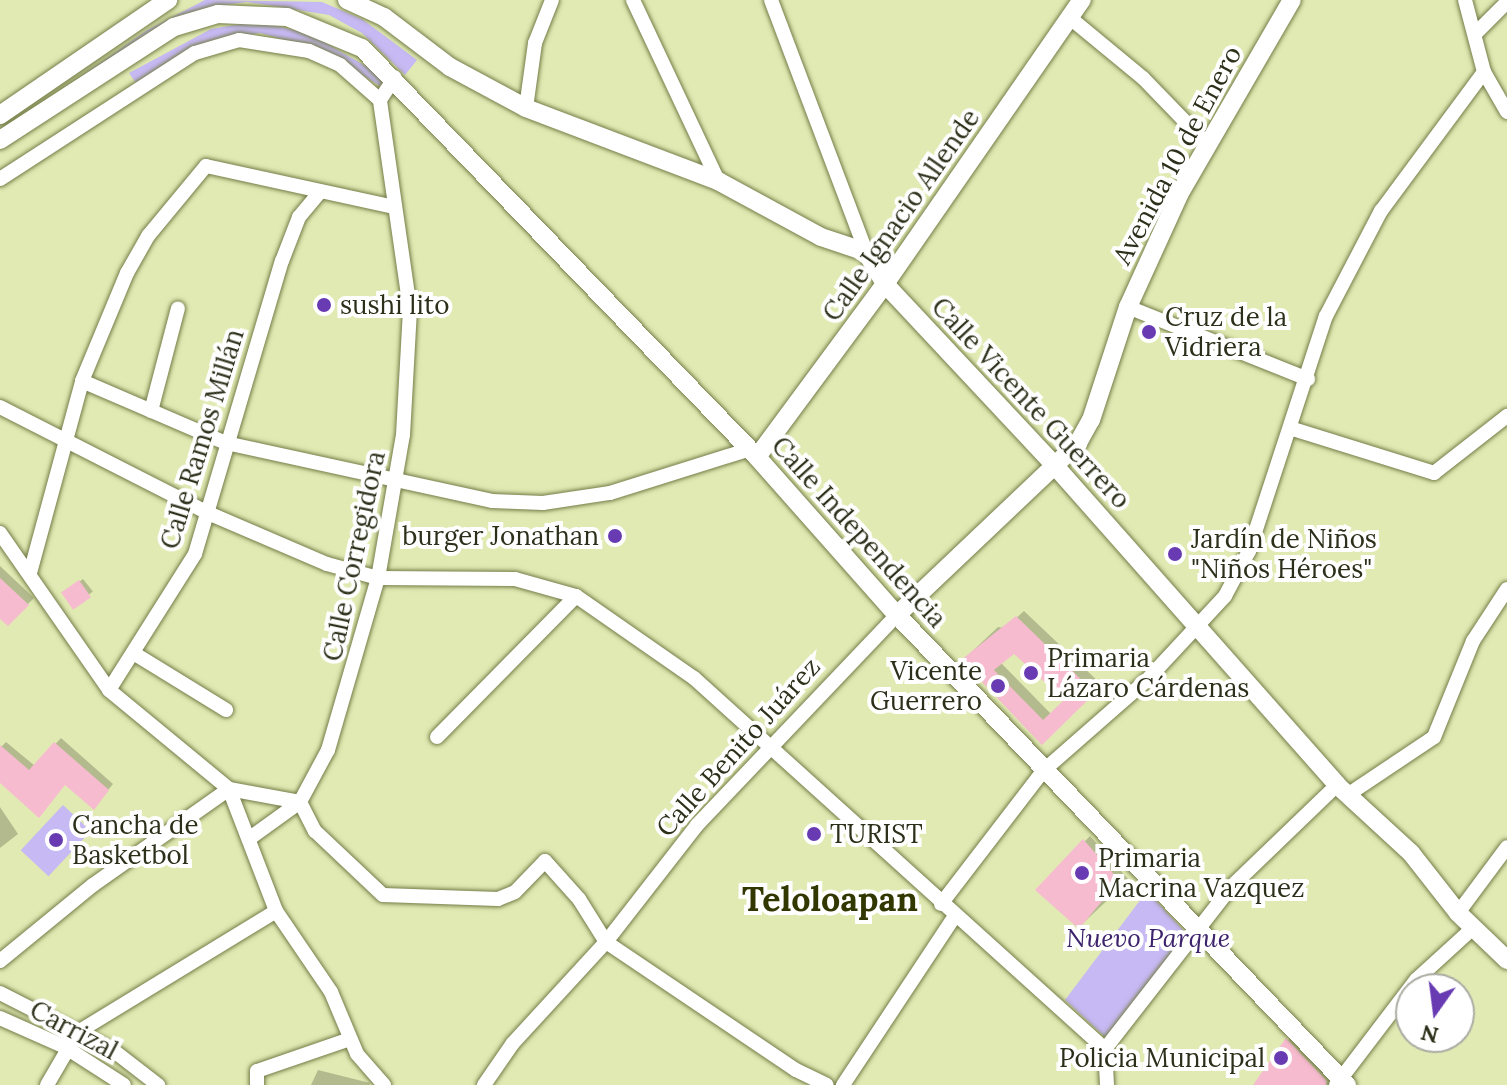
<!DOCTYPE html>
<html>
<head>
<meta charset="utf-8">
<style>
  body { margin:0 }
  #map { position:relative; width:1507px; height:1085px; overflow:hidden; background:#e0eab2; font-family:Lora,serif }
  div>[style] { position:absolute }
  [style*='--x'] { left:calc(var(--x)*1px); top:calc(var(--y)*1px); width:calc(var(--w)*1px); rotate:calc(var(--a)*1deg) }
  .green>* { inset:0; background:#c7b9f4; transform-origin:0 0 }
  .shadow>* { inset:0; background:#0003; transform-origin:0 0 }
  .building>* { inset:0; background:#f7bbd0; transform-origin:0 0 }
  .roads { filter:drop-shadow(0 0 2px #757d49) drop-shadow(0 0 2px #757d49) }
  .street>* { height:14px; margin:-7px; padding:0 7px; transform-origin:7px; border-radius:7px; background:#fff }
  .secondary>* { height:18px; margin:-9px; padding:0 9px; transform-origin:9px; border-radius:9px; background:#fff }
  .dots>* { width:22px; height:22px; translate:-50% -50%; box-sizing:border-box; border:4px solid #fff; border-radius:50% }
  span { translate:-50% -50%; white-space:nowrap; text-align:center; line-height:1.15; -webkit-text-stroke:8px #fff; paint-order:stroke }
  .street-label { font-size:26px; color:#2c2f19 }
  .poi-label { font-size:26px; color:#2c2f19 }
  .left { translate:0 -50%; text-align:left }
  .right { translate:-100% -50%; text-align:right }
  .park-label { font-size:26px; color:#3d236b; font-style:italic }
  .district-label { font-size:34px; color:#323700; font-weight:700 }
  .north { position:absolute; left:1395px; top:973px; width:80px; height:80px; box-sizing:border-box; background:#fff; border:2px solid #abaca3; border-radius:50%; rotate:194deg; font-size:22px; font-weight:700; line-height:32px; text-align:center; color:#2c2f19 }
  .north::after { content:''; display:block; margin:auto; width:28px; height:36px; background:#683bb3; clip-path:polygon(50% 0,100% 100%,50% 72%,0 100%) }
</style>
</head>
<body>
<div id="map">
  <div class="green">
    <i style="clip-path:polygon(205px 0,322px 2px,362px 19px,417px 60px,405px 75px,362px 33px,329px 15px,247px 2px,218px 6px,71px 92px,67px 86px,147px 30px)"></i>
    <i style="clip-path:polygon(240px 24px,269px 24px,310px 34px,371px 69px,384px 81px,383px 88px,324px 51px,260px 33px,200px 44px,136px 83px,129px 73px,211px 29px)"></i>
    <i style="left:63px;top:805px;width:38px;height:62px;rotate:43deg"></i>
    <i style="clip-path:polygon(1147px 891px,1188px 935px,1106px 1038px,1065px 1000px)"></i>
  </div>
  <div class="shadow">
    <i style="clip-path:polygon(0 566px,34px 598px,8px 624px,0 616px)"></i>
    <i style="left:83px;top:579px;width:16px;height:23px;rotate:52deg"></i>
    <i style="clip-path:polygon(evenodd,1024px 611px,1101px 684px,1042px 742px,963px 660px,998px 627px,1005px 628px,1024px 611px,1014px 652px,1067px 700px,1051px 714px,1000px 662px,1014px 652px)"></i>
    <i style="clip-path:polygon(61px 738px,113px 784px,98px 802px,65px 783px,0 781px,0 748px,6px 742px,35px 766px)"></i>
    <i style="clip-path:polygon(0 807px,18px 834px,0 848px)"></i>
    <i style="clip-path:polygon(1090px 836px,1129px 880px,1079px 927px,1038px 890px)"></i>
    <i style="clip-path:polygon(1293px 1034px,1336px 1085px,1256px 1085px)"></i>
    <i style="clip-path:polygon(318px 1070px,370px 1083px,369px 1085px,311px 1085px)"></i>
  </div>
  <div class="building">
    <i style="clip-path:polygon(0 578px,29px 605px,8px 626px,0 619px)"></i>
    <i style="left:79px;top:580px;width:21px;height:22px;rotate:55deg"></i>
    <i style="clip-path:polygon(evenodd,1016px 616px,1095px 693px,1042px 745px,961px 660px,1016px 616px,1014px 654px,1064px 700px,1043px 720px,994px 670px,1014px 654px)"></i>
    <i style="clip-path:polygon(54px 742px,109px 790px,94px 810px,65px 785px,39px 818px,0 783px,0 745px,29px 770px)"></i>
    <i style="clip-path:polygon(1083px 839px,1125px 887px,1102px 901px,1079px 929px,1035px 890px)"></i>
    <i style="clip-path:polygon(1286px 1038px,1327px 1081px,1326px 1085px,1253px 1085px)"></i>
  </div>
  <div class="roads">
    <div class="street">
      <i style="--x:633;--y:0;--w:200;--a:64.8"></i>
      <i style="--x:771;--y:0;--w:269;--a:69.3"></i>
      <i style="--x:1465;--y:0;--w:74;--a:75.2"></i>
      <i style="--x:1484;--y:72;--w:46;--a:60.1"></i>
      <i style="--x:1069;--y:17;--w:96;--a:39.5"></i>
      <i style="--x:1143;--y:78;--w:92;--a:45.9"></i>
      <i style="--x:1476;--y:33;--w:44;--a:-45"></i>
      <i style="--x:526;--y:108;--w:66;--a:-82.1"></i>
      <i style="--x:535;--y:43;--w:46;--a:-68.4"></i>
      <i style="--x:0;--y:179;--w:232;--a:-32.9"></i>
      <i style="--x:195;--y:53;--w:46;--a:-16.5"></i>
      <i style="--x:239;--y:40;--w:71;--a:8.9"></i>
      <i style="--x:309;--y:51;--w:34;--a:24"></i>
      <i style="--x:340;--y:65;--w:53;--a:41.2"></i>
      <i style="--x:1128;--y:307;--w:194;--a:21.8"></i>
      <i style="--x:82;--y:381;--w:157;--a:23.3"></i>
      <i style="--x:226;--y:443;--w:272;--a:12.3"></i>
      <i style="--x:492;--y:501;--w:51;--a:2.2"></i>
      <i style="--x:543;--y:503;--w:68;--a:-8.5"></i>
      <i style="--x:610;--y:493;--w:147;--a:-17.4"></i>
      <i style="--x:0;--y:407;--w:233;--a:27"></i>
      <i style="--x:208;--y:513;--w:129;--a:23.2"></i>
      <i style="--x:327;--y:564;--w:53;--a:15.4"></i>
      <i style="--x:378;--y:578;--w:137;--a:0.4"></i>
      <i style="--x:515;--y:579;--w:63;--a:15.6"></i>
      <i style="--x:576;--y:596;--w:144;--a:34.8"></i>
      <i style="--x:694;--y:678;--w:554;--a:42.07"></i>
      <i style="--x:151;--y:411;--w:106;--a:-75.3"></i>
      <i style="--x:1293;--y:429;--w:148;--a:17.3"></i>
      <i style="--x:1434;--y:473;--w:93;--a:-38"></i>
      <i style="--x:0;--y:533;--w:191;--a:55.2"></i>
      <i style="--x:109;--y:690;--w:156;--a:39.5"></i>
      <i style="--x:229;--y:789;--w:131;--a:68.9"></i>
      <i style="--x:276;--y:911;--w:98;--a:55.8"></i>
      <i style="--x:331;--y:992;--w:67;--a:67.2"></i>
      <i style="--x:357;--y:1054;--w:41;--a:48.9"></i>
      <i style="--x:30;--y:573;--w:199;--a:-74.8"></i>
      <i style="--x:82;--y:381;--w:117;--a:-67.4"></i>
      <i style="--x:127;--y:273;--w:43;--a:-60.4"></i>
      <i style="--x:148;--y:236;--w:91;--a:-50.4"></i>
      <i style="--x:206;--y:166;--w:192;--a:12.3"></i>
      <i style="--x:135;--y:654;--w:107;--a:31.6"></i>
      <i style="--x:109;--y:690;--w:161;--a:-57.7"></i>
      <i style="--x:195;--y:554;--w:306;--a:-73.5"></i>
      <i style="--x:282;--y:261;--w:47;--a:-68.9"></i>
      <i style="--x:299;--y:217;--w:31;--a:-50"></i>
      <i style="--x:437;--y:737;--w:198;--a:-45.4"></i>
      <i style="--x:1349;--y:794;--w:102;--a:-33.8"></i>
      <i style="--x:1434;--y:737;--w:104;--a:-67.9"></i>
      <i style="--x:1473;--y:641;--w:62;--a:-56.8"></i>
      <i style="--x:250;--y:838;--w:62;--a:-35.8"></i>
      <i style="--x:300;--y:802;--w:33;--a:63"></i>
      <i style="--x:315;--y:831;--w:93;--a:43.3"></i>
      <i style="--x:383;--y:895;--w:115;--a:2"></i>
      <i style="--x:498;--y:899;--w:18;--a:-22"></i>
      <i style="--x:515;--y:892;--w:43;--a:-45.9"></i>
      <i style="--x:545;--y:861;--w:51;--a:48.2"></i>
      <i style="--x:579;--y:899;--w:51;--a:57.9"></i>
      <i style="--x:606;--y:942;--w:229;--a:34"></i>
      <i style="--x:796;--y:1070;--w:34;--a:26"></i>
      <i style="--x:941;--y:904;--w:168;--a:-52.5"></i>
      <i style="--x:1043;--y:771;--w:138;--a:-41.2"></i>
      <i style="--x:1147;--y:680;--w:115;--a:-47.1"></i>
      <i style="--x:1225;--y:596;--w:51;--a:-61.9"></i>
      <i style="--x:1249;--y:551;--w:247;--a:-71.9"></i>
      <i style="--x:1326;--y:316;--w:119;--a:-62.4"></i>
      <i style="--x:1381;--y:211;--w:173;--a:-53.5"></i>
      <i style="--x:1458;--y:913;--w:82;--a:-53.4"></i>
      <i style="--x:0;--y:961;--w:120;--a:-39.3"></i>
      <i style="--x:93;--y:885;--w:166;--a:-35.2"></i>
      <i style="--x:229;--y:789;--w:72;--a:10.4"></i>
      <i style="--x:300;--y:802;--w:59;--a:-61.7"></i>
      <i style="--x:328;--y:750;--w:179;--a:-73.8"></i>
      <i style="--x:378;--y:578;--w:145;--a:-80.1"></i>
      <i style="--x:403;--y:435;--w:126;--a:-86.8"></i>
      <i style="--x:410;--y:309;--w:211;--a:-98.2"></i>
      <i style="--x:380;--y:100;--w:27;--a:-57"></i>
      <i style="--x:0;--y:993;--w:128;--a:27"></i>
      <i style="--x:114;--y:1051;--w:56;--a:37.7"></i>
      <i style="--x:0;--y:1018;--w:71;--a:24"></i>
      <i style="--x:65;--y:1047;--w:70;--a:32.8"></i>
      <i style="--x:47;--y:1085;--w:61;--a:-59.7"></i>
      <i style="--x:78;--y:1032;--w:232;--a:-31.4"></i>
      <i style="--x:257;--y:1085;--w:14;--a:-90"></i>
      <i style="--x:257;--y:1071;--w:98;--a:-19"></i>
      <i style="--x:484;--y:1085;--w:51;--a:-55.4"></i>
      <i style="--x:513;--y:1043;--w:137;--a:-47.4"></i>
      <i style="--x:606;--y:942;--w:148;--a:-52.1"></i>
      <i style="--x:697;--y:825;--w:290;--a:-46.4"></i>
      <i style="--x:843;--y:1085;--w:201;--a:-56.5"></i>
      <i style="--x:1107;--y:1085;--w:36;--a:-93"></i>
      <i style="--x:1105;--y:1049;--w:205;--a:-52.1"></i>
      <i style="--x:1231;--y:887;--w:147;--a:-43.9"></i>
      <i style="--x:1336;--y:1085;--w:132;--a:-52.7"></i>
      <i style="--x:1416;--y:980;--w:77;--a:-42.4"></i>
    </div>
    <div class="secondary">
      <i style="--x:347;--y:0;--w:41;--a:24.7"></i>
      <i style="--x:384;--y:17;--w:83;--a:37.1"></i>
      <i style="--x:450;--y:67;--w:86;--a:28.3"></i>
      <i style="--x:526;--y:108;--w:205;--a:20.8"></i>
      <i style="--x:718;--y:181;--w:117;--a:28.5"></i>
      <i style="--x:821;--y:237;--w:47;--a:18.4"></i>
      <i style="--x:866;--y:252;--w:37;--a:59"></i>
      <i style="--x:885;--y:284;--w:250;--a:46.9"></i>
      <i style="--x:1056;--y:467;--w:424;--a:48.5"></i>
      <i style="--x:1337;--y:785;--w:100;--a:42.6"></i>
      <i style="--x:1411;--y:853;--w:76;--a:51.9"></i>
      <i style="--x:1458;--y:913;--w:68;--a:43.8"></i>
      <i style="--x:0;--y:115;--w:204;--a:-34.4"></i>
      <i style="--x:0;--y:140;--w:207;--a:-33"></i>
      <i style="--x:174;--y:27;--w:46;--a:-16.5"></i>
      <i style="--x:218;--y:14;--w:69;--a:2.5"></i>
      <i style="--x:287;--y:17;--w:81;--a:22.5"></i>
      <i style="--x:362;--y:48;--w:569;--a:46"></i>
      <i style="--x:757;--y:457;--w:211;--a:48.5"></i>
      <i style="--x:897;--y:615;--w:651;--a:46.25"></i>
      <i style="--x:757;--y:457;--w:215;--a:-53.5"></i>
      <i style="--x:885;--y:284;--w:346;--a:-55.3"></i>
      <i style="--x:897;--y:615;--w:250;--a:-43.5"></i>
      <i style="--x:1078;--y:443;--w:26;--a:-61"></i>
      <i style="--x:1091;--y:420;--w:119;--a:-71.9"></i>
      <i style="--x:1128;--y:307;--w:125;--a:-65.5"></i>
      <i style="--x:1180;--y:193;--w:223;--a:-59.9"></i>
    </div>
  </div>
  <div class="dots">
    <i style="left:324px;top:305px;background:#683bb3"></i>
    <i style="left:1149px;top:332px;background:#683bb3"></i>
    <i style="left:615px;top:536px;background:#683bb3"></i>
    <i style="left:1175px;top:554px;background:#683bb3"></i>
    <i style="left:1031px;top:673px;background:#683bb3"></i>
    <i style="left:998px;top:686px;background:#683bb3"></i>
    <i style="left:814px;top:834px;background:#683bb3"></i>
    <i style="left:56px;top:840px;background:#683bb3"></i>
    <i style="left:1082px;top:873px;background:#683bb3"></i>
    <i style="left:1281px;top:1058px;background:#683bb3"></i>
  </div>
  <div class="street-label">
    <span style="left:1177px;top:155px;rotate:-62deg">Avenida 10 de Enero</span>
    <span style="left:901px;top:215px;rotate:-55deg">Calle Ignacio Allende</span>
    <span style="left:1031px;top:403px;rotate:47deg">Calle Vicente Guerrero</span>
    <span style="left:202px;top:439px;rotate:-73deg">Calle Ramos Millán</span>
    <span style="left:859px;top:532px;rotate:48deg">Calle Independencia</span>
    <span style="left:354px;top:556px;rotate:-78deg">Calle Corregidora</span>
    <span style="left:738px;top:747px;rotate:-48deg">Calle Benito Juárez</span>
    <span style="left:74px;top:1030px;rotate:28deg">Carrizal</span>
  </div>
  <div class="poi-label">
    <span class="left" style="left:340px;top:305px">sushi lito</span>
    <span class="left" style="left:1165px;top:332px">Cruz de la<br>Vidriera</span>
    <span class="right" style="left:599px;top:536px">burger Jonathan</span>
    <span class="left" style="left:1191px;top:554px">Jardín de Niños<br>"Niños Héroes"</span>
    <span class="left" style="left:1047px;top:673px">Primaria<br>Lázaro Cárdenas</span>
    <span class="right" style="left:982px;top:686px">Vicente<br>Guerrero</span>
    <span class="left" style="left:72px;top:840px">Cancha de<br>Basketbol</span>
    <span class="left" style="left:830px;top:834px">TURIST</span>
    <span class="left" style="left:1098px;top:873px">Primaria<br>Macrina Vazquez</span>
    <span class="right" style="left:1265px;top:1058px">Policia Municipal</span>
  </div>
  <div class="park-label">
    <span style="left:1148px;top:938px">Nuevo Parque</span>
  </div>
  <div class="district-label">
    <span style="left:830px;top:899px">Teloloapan</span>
  </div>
  <div class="north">N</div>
</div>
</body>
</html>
